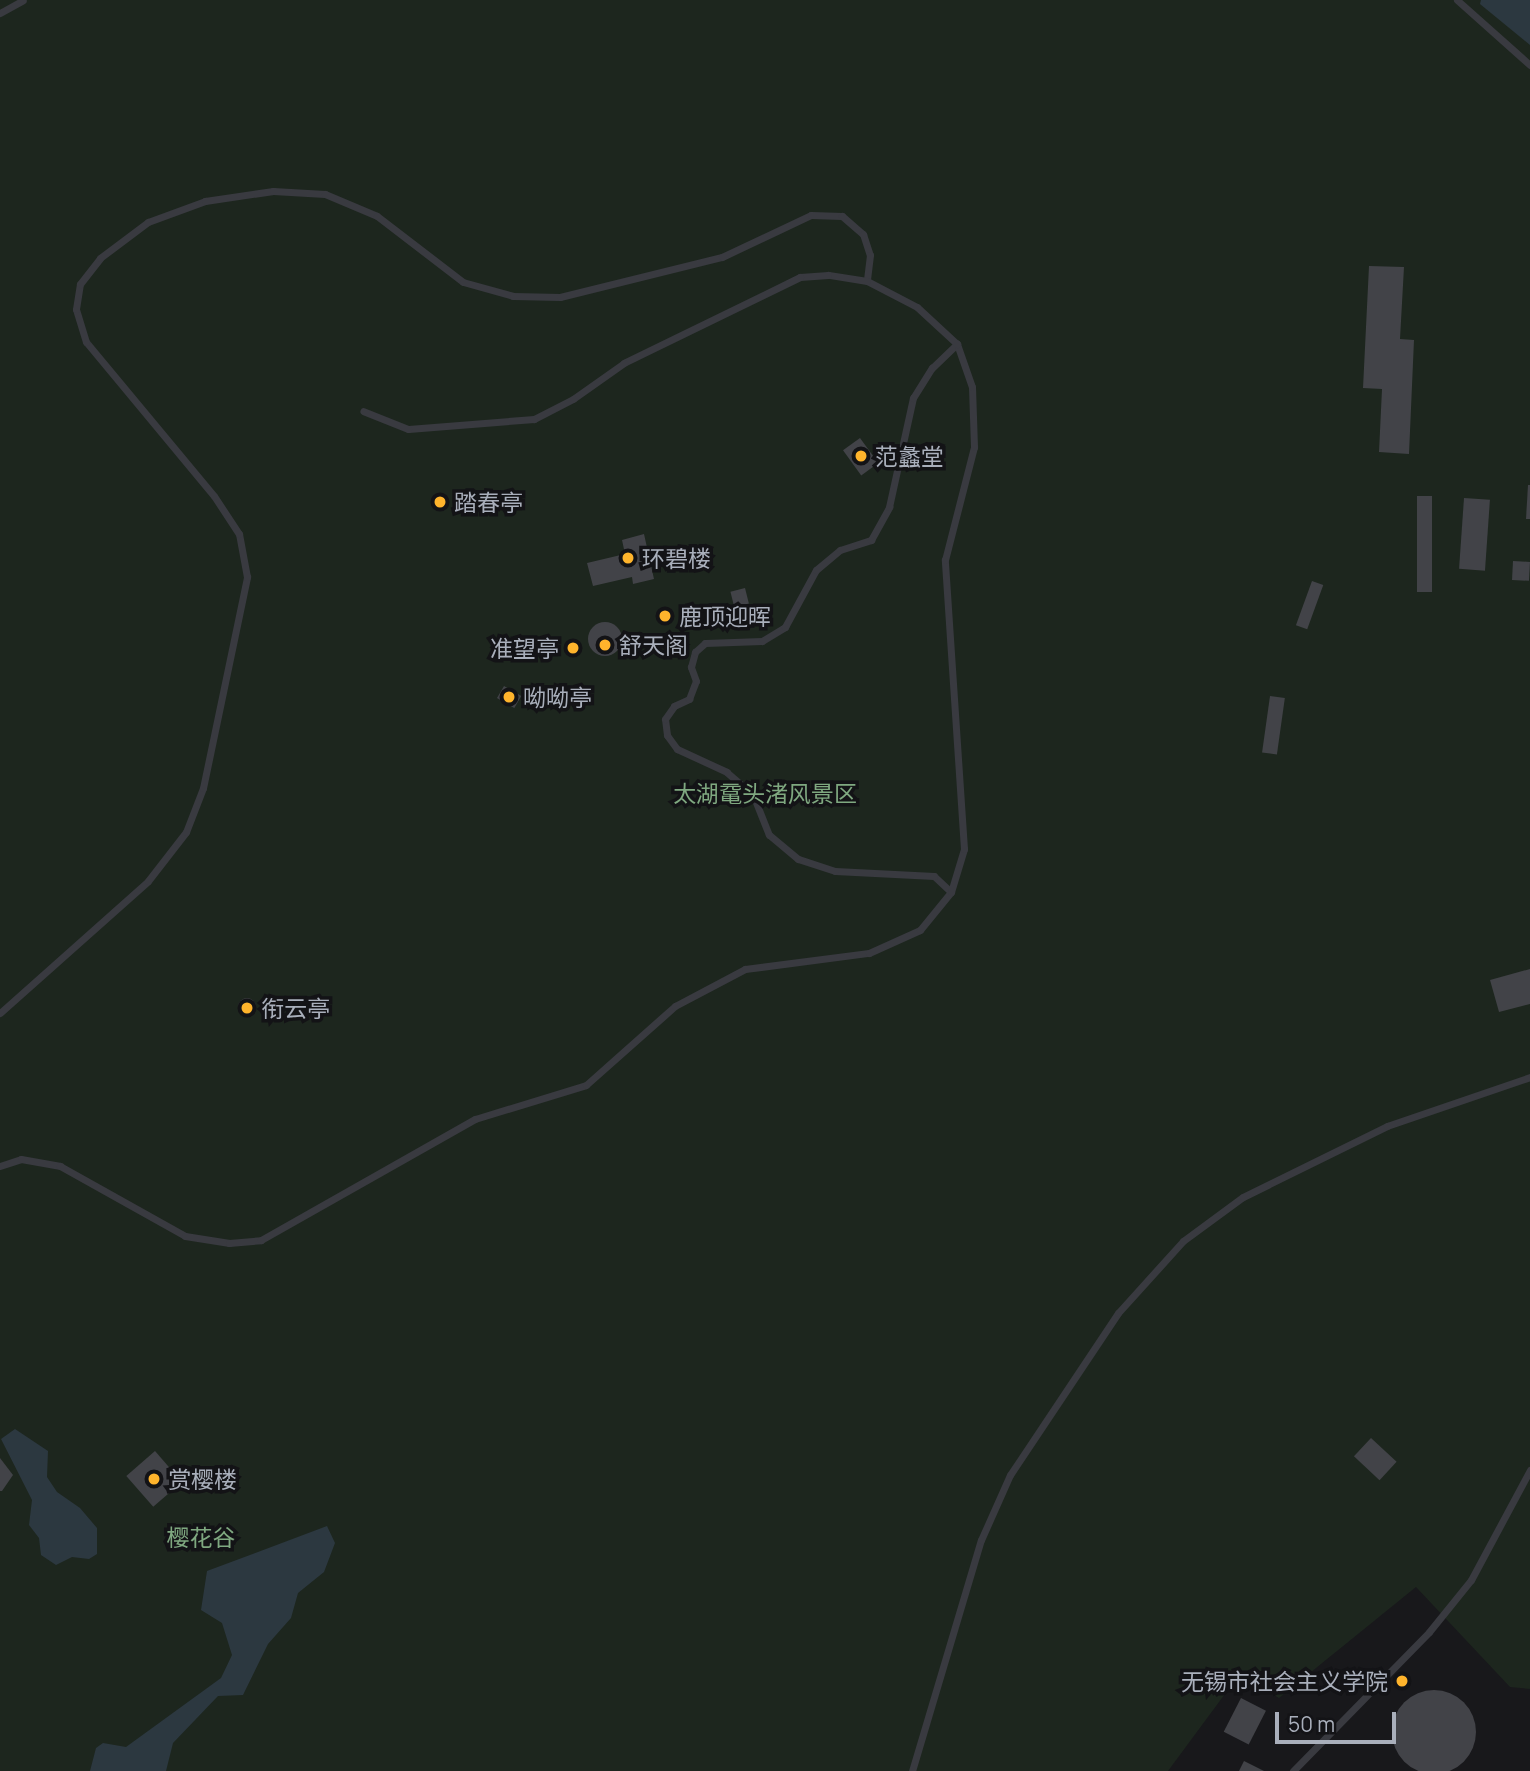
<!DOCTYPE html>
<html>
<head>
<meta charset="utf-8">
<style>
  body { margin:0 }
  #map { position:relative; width:1530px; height:1771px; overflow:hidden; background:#18181b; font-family:Manrope,"Noto Sans SC",sans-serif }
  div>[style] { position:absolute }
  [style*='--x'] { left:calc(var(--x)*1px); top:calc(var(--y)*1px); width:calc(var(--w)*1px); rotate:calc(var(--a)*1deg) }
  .green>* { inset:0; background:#1d261e }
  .water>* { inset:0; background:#2c3840 }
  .building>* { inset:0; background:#424348; transform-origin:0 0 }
  .round { border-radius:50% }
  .service>* { height:7px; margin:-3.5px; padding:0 3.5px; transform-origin:3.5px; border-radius:3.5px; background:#393a40 }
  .dots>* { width:19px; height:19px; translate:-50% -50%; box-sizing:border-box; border:4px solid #131316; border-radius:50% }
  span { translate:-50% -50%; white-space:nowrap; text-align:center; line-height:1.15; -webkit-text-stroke:7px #131316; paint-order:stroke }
  .poi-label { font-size:23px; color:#a9afbb }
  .left { translate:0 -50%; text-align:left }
  .right { translate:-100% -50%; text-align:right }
  .park-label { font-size:23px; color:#7fa880 }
  .scale { position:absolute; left:1275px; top:1712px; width:121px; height:32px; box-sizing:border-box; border:4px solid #a9afbb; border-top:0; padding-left:9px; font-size:21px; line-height:24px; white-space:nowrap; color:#a9afbb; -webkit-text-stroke:5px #131316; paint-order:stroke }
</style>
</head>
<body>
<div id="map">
  <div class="green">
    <i style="clip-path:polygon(0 0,1530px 0,1530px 1689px,1510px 1687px,1416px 1587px,1279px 1698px,1239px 1675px,1168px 1771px,0 1771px)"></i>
  </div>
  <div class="water">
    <i style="clip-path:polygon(1481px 0,1530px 0,1530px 45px,1480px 4px)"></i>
    <i style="clip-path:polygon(15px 1429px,48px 1451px,47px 1477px,57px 1492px,80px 1508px,97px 1528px,97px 1554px,89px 1559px,72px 1557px,56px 1565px,41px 1555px,39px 1538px,29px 1525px,32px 1500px,1px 1439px)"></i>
    <i style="clip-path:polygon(327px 1526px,335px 1543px,324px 1572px,298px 1593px,291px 1618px,268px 1644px,243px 1695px,218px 1696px,173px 1743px,166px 1771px,90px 1771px,96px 1748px,103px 1743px,126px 1747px,221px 1678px,232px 1655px,222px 1623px,201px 1610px,207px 1571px)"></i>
  </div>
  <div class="building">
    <i style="clip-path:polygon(1369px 266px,1404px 267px,1400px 339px,1414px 340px,1409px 454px,1379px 452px,1382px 389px,1363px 388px)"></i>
    <i style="left:860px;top:438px;width:31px;height:21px;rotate:54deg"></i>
    <i style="clip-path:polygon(1528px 485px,1530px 485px,1530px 519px,1526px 519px)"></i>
    <i style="left:1417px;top:496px;width:15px;height:96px"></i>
    <i style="left:438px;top:497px;width:6px;height:10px;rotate:9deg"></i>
    <i style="left:1464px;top:498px;width:26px;height:71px;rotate:4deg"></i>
    <i style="clip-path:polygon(644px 534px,654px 579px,633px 584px,632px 577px,593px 586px,587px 563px,625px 554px,622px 540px)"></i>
    <i style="left:1513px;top:561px;width:17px;height:19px;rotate:3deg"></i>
    <i style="left:1312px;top:581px;width:12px;height:47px;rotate:20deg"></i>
    <i style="left:745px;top:588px;width:16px;height:15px;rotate:76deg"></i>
    <i class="round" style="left:588px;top:622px;width:34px;height:34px"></i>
    <i style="left:504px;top:686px;width:20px;height:14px;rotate:30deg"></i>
    <i style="left:1270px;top:696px;width:15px;height:57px;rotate:8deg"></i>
    <i style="clip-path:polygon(1530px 969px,1530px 1004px,1499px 1012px,1490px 980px)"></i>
    <i class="round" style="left:238px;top:998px;width:18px;height:18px"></i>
    <i style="left:1371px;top:1438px;width:35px;height:25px;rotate:43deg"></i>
    <i style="left:155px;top:1451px;width:41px;height:38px;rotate:49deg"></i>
    <i style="clip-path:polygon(0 1458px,13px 1475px,2px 1491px,0 1491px)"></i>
    <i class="round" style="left:1392px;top:1690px;width:84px;height:84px"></i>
    <i style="left:1241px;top:1698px;width:28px;height:38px;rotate:27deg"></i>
    <i style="clip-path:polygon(1244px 1761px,1264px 1771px,1239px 1771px)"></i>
  </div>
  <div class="service">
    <i style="--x:1457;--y:0;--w:98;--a:41.7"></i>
    <i style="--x:0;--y:13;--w:26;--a:-29"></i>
    <i style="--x:951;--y:892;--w:23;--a:-137"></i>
    <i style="--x:934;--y:876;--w:99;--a:-177.1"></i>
    <i style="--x:835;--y:871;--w:39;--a:-162"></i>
    <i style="--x:798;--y:859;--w:38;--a:-140"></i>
    <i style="--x:769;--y:835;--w:43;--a:-111.8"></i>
    <i style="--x:753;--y:795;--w:35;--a:-139"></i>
    <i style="--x:727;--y:772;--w:55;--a:-155.3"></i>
    <i style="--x:677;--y:749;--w:17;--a:-126"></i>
    <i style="--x:667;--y:735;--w:16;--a:-97"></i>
    <i style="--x:665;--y:719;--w:16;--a:-55"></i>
    <i style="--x:674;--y:706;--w:17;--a:-25"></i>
    <i style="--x:689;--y:699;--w:19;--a:-69"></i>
    <i style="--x:696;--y:681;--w:15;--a:-110"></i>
    <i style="--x:691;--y:667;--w:16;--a:-75"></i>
    <i style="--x:695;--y:652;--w:13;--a:-42"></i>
    <i style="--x:705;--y:643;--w:57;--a:-2"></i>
    <i style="--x:762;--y:641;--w:27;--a:-31"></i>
    <i style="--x:785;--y:627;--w:65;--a:-61.5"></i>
    <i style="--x:816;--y:570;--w:31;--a:-40"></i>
    <i style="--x:840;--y:550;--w:33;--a:-18"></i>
    <i style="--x:871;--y:540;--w:38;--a:-61"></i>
    <i style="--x:889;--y:507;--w:112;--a:-77.6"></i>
    <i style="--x:913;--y:398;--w:36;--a:-58"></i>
    <i style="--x:932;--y:368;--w:35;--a:-44"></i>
    <i style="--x:0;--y:1013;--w:198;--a:-41.7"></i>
    <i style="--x:148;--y:881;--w:62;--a:-52.2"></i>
    <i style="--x:186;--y:832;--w:47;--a:-68.9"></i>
    <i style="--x:203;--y:788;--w:216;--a:-78.2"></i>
    <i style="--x:247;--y:577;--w:44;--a:-100.5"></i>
    <i style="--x:239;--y:534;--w:45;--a:-123.3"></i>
    <i style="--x:214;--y:496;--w:200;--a:-129.7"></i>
    <i style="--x:86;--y:342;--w:34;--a:-107"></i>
    <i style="--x:76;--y:309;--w:25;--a:-81"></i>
    <i style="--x:80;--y:284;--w:33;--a:-52"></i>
    <i style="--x:100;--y:258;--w:60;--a:-36.9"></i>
    <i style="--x:148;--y:222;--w:61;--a:-20.2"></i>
    <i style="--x:205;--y:201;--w:69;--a:-8.4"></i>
    <i style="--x:273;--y:191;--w:52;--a:3.3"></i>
    <i style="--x:325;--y:194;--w:56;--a:22.9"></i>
    <i style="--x:377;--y:216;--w:108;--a:37.5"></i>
    <i style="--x:463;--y:282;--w:52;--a:15.6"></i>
    <i style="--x:513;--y:296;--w:47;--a:1.2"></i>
    <i style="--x:560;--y:297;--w:167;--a:-13.9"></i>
    <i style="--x:722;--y:257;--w:98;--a:-25.3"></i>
    <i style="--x:811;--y:215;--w:31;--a:2"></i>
    <i style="--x:842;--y:216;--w:28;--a:41"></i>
    <i style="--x:863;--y:234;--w:22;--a:72"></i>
    <i style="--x:870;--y:255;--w:26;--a:97"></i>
    <i style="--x:0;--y:1166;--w:22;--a:-18"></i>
    <i style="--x:21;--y:1159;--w:40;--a:10"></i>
    <i style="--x:60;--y:1166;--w:143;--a:29.2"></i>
    <i style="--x:185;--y:1236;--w:45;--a:9"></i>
    <i style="--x:229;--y:1243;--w:32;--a:-5"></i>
    <i style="--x:261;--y:1240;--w:246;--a:-29.5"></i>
    <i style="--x:475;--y:1119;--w:116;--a:-17"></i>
    <i style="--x:586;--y:1085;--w:119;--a:-41.6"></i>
    <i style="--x:675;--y:1006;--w:79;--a:-27.9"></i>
    <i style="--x:745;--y:969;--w:125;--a:-7.4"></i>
    <i style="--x:869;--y:953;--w:56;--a:-24.3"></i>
    <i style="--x:920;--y:930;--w:49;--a:-50.8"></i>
    <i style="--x:951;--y:892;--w:45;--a:-73.2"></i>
    <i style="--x:964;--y:849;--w:290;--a:-93.8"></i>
    <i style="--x:945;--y:560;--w:117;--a:-75.6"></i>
    <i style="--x:974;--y:447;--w:60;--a:-91.9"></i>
    <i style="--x:972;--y:387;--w:46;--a:-109.2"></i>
    <i style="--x:957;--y:344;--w:54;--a:-137.2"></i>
    <i style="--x:917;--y:307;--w:56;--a:-152.5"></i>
    <i style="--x:867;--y:281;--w:39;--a:-171"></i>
    <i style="--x:828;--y:275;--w:28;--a:176"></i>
    <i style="--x:800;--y:277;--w:196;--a:154"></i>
    <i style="--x:624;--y:363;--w:62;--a:144.8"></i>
    <i style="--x:573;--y:399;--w:44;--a:152.9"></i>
    <i style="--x:534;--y:419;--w:126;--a:175.5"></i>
    <i style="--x:408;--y:429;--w:48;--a:-158.2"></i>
    <i style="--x:912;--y:1771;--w:241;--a:-73.4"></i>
    <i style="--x:981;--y:1540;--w:71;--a:-66"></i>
    <i style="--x:1010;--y:1475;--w:195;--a:-56.3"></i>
    <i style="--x:1118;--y:1313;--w:97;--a:-47.9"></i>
    <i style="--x:1183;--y:1241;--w:74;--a:-36.3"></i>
    <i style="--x:1243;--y:1197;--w:161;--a:-26.2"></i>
    <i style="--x:1387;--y:1126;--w:151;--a:-18.9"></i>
    <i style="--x:1293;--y:1771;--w:194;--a:-45.6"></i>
    <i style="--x:1429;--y:1632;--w:67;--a:-51.1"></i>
    <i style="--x:1471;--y:1580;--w:125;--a:-61.8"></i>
  </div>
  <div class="dots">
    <i style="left:861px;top:456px;background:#ffb42c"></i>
    <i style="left:440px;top:502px;background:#ffb42c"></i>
    <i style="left:628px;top:558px;background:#ffb42c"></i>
    <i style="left:665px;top:616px;background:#ffb42c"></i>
    <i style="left:605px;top:645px;background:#ffb42c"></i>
    <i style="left:573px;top:648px;background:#ffb42c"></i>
    <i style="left:509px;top:697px;background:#ffb42c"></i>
    <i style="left:247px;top:1008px;background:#ffb42c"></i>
    <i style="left:154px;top:1479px;background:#ffb42c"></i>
    <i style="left:1402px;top:1681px;background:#ffb42c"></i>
  </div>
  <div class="poi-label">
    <span class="left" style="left:875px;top:456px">范蠡堂</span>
    <span class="left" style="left:454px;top:502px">踏春亭</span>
    <span class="left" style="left:642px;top:558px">环碧楼</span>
    <span class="left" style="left:679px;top:616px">鹿顶迎晖</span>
    <span class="left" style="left:619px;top:645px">舒天阁</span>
    <span class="right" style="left:559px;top:648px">准望亭</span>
    <span class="left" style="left:523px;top:697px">呦呦亭</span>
    <span class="left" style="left:261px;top:1008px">衔云亭</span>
    <span class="left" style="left:168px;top:1479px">赏樱楼</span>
    <span class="right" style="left:1388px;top:1681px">无锡市社会主义学院</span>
  </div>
  <div class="park-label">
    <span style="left:765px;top:793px">太湖鼋头渚风景区</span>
    <span style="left:201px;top:1537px">樱花谷</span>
  </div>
  <div class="scale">50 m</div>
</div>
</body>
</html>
